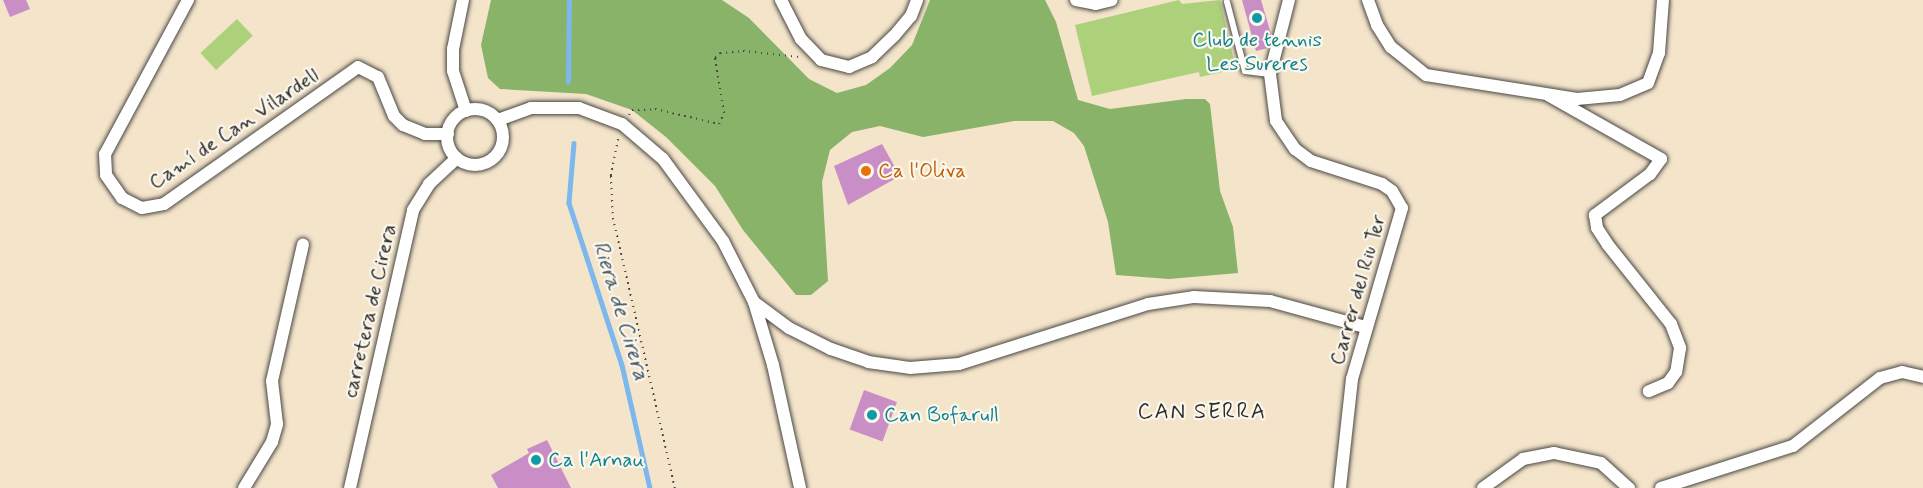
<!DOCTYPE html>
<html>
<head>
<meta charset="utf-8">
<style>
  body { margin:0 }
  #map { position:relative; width:1923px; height:488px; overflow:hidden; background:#f3e4ca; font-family:Mynerve,sans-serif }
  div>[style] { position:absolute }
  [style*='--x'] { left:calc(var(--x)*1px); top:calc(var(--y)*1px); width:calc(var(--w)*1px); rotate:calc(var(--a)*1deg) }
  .green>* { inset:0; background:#add17a; transform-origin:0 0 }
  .forest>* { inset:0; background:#8ab36a }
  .stream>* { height:4.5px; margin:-2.25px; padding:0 2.25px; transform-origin:2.25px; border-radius:2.25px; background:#7cb7ee }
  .building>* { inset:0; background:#c98ec6; transform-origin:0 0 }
  .path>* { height:2px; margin-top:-1px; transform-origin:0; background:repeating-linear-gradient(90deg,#494743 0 1.5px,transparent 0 6px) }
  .roads { filter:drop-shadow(0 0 2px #494743) drop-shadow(0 0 2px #494743) }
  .service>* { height:6px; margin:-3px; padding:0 3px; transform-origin:3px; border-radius:3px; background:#fff }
  .minor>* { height:12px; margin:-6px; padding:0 6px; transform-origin:6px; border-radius:6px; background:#fff }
  .minor>.ring { margin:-6px; padding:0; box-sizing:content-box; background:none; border:12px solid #fff; border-radius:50% }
  .dots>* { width:16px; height:16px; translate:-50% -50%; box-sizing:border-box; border:3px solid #fbf7ec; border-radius:50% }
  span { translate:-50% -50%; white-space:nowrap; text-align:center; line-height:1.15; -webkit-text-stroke:4.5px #fbf7ec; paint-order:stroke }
  .culture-label { font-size:21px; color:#0d838f }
  .left { translate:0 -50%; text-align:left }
  .street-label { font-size:21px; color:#2b2b2b }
  .food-label { font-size:21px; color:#c56008 }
  .water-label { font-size:22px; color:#435566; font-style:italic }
  .neighbourhood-label { font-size:22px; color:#2b2b2b; letter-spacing:1.5px }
</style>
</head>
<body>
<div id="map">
  <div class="green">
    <i style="clip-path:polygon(1179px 0,1182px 4px,1220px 0,1236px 69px,1200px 77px,1199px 72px,1092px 96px,1075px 25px)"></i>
    <i style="left:237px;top:19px;width:23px;height:50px;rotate:47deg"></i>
  </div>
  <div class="forest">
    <i style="clip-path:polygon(491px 0,722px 0,749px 18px,809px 79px,837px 93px,866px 85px,890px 68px,912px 45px,930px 0,1045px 0,1056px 22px,1078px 100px,1110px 109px,1186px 99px,1205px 99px,1210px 104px,1220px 191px,1233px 227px,1238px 273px,1169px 279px,1116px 275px,1108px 222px,1084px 146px,1074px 133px,1053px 121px,1014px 121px,923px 137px,880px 126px,852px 132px,830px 150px,822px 182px,828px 281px,811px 295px,796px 295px,743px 230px,715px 186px,666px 137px,632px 110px,586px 94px,500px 89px,488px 78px,481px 45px)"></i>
  </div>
  <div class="stream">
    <i style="--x:568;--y:82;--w:82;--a:-89.3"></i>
    <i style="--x:574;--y:143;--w:60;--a:94.8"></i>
    <i style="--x:569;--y:203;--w:170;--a:71.9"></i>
    <i style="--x:622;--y:365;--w:126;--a:77.2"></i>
  </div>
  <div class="building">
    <i style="clip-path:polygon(3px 0,26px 0,30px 9px,10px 17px)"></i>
    <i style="clip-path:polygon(1242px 0,1261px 0,1271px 34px,1268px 48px,1256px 51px)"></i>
    <i style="clip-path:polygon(882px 144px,900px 176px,848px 205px,834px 166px)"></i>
    <i style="left:864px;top:390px;width:35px;height:42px;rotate:20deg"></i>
    <i style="clip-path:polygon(547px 440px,571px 488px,498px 488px,491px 475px,529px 453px,527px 449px)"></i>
  </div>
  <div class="path">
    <i style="--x:629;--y:115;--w:6;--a:-59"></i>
    <i style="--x:632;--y:110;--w:23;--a:-2"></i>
    <i style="--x:655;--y:109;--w:66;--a:13.2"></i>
    <i style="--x:719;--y:124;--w:12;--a:-66"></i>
    <i style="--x:724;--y:113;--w:56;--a:-99.3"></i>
    <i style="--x:715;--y:58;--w:7;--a:-45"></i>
    <i style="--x:720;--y:53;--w:23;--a:-5"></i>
    <i style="--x:743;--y:51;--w:57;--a:6"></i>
    <i style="--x:618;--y:139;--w:38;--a:101"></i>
    <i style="--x:611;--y:176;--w:42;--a:87.3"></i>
    <i style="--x:613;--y:218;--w:277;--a:77.1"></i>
  </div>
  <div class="roads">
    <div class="service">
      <i style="--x:1227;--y:2;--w:71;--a:75.4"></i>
      <i style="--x:1245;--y:71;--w:25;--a:7"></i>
    </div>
    <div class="minor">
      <i style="--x:188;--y:0;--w:175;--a:118.3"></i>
      <i style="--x:105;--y:154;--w:21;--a:87"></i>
      <i style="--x:106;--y:175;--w:28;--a:55"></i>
      <i style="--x:122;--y:198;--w:22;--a:27"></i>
      <i style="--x:142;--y:208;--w:22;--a:-10"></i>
      <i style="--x:164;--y:204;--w:237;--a:-35.2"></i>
      <i style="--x:358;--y:67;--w:22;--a:27"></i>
      <i style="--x:378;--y:77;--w:42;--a:67.7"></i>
      <i style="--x:394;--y:116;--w:13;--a:45"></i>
      <i style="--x:403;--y:125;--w:24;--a:22"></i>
      <i style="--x:425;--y:134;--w:23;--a:0"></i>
      <i style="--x:463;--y:0;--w:50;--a:101.5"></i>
      <i style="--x:453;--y:49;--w:22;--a:90"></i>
      <i style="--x:453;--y:71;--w:42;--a:72"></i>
      <i style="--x:781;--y:0;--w:44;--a:62.9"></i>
      <i style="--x:801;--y:39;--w:29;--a:46"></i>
      <i style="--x:821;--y:60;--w:29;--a:14"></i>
      <i style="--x:849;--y:67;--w:25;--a:-23"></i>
      <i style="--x:872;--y:57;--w:30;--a:-44"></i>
      <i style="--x:894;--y:36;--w:26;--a:-50"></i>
      <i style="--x:911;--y:16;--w:17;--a:-69"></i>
      <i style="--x:1076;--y:0;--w:20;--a:11"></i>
      <i style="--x:1096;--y:4;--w:16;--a:-14"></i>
      <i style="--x:1289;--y:0;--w:76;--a:104.4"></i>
      <i style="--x:1270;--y:74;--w:47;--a:82.7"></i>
      <i style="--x:1276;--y:121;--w:34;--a:56"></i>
      <i style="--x:1295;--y:149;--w:20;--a:37"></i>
      <i style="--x:1311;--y:161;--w:75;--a:17.9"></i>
      <i style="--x:1382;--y:184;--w:12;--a:35"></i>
      <i style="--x:1392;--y:191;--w:20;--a:60"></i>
      <i style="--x:1402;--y:208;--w:178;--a:106.3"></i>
      <i style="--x:1352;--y:379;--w:110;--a:96.3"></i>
      <i style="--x:1368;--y:0;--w:27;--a:70"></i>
      <i style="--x:1377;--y:25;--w:26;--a:58"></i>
      <i style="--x:1391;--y:47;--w:45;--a:38.7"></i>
      <i style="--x:1426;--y:75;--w:153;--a:9"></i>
      <i style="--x:1577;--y:99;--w:43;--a:-5.3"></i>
      <i style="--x:1620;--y:95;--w:30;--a:-23"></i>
      <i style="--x:1648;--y:83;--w:32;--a:-70"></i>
      <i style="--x:1659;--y:53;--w:53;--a:-85.7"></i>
      <i style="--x:1548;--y:95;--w:130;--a:29.5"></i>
      <i style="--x:1661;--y:159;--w:19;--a:126"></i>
      <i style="--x:1650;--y:174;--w:69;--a:143.3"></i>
      <i style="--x:1595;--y:215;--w:13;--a:81"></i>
      <i style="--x:1597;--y:228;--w:20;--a:57"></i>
      <i style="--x:1608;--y:245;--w:101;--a:51.4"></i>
      <i style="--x:1671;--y:324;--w:26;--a:69"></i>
      <i style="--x:1680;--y:348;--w:24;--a:99"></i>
      <i style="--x:1676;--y:372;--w:14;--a:126"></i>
      <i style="--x:1668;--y:383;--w:21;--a:157"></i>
      <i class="ring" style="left:447px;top:109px;width:44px;height:44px"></i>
      <i style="--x:498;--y:120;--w:35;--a:-20"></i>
      <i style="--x:531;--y:108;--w:48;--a:0"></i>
      <i style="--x:579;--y:108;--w:46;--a:20.4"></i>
      <i style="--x:622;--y:124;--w:54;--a:40.5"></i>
      <i style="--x:663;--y:159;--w:102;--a:53.8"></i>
      <i style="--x:723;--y:241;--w:68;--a:63.1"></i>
      <i style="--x:754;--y:302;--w:66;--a:73.2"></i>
      <i style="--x:773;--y:365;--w:126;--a:77.6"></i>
      <i style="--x:754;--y:302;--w:44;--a:36.6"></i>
      <i style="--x:789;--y:328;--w:47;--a:26.6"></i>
      <i style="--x:831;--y:349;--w:39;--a:19"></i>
      <i style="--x:868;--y:362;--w:42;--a:8.1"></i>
      <i style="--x:910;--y:368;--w:49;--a:-4.7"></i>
      <i style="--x:959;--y:364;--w:198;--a:-17.6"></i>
      <i style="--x:1148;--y:304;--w:47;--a:-8.7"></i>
      <i style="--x:1194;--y:297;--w:76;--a:3"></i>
      <i style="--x:1270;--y:301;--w:98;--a:15.3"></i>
      <i style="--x:244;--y:488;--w:54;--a:-58.7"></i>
      <i style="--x:272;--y:442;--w:19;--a:-74"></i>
      <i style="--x:277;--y:424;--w:43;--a:-96.6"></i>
      <i style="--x:272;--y:381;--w:140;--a:-77.2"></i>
      <i style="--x:350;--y:488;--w:285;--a:-77.2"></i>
      <i style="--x:413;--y:210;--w:31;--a:-58"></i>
      <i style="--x:429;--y:184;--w:38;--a:-43"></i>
      <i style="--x:1483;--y:488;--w:49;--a:-35.9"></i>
      <i style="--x:1523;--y:459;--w:32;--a:-11"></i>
      <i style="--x:1554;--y:453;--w:48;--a:12"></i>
      <i style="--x:1601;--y:463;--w:38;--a:42"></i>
      <i style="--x:1661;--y:488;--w:139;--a:-17.7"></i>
      <i style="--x:1793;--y:446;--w:110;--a:-38"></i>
      <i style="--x:1880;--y:378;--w:23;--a:-15"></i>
      <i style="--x:1902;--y:372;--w:22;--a:13"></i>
    </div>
  </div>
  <div class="dots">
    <i style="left:1257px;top:18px;background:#0f9aa8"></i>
    <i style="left:866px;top:171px;background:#e8710a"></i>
    <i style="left:872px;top:415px;background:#0f9aa8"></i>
    <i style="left:536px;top:460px;background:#0f9aa8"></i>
  </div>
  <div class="culture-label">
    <span style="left:1257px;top:52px">Club de tennis<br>Les Sureres</span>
    <span class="left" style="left:884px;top:415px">Can Bofarull</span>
    <span class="left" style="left:548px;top:460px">Ca l'Arnau</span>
  </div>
  <div class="street-label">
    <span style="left:234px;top:129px;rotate:-34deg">Camí de Can Vilardell</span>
    <span style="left:1358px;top:290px;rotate:-74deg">Carrer del Riu Ter</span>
    <span style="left:370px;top:311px;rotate:-77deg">carretera de Cirera</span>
  </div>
  <div class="food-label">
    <span class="left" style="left:878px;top:171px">Ca l'Oliva</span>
  </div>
  <div class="water-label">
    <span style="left:620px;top:311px;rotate:73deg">Riera de Cirera</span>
  </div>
  <div class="neighbourhood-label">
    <span style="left:1202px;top:413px">CAN SERRA</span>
  </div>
</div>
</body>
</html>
